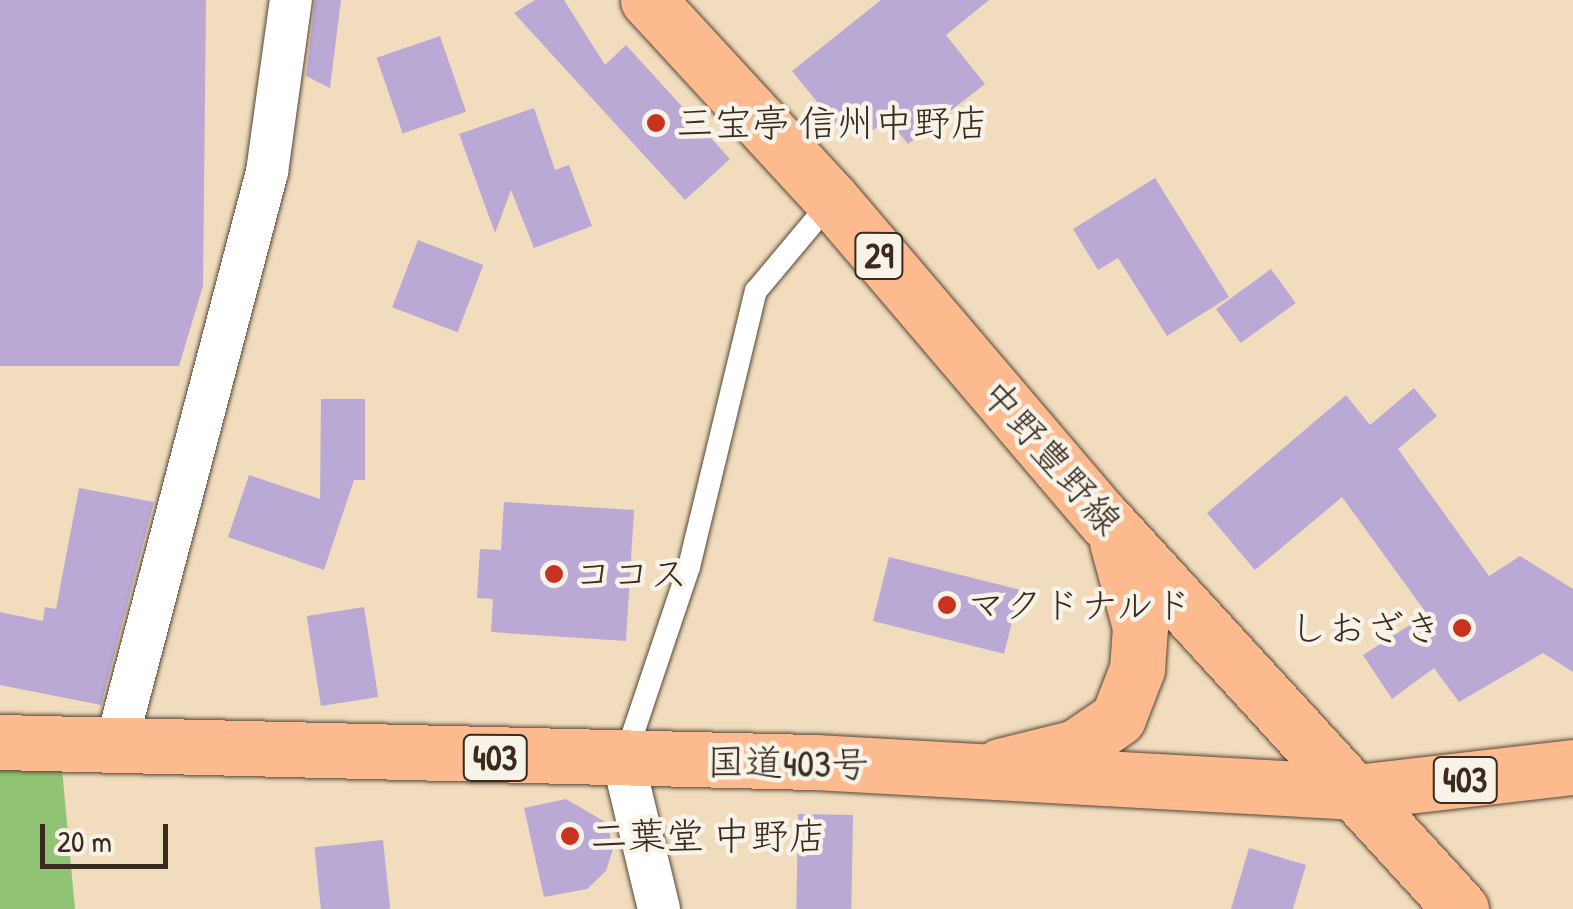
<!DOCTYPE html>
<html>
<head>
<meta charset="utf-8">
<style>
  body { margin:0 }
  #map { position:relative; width:1573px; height:909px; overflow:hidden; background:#f1ddbd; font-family:"Patrick Hand","Klee One",sans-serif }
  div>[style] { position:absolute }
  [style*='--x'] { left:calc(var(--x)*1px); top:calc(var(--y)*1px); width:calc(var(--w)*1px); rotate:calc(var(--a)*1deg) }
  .green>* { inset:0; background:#90c374 }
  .building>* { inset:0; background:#baa8d5; transform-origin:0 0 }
  .roads { filter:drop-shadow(0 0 2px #564536) drop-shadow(0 0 2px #564536) }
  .lane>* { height:22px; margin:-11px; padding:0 11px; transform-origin:11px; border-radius:11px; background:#fff }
  .street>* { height:42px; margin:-21px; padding:0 21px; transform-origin:21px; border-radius:21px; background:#fff }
  .primary>* { height:55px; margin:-27.5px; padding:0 27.5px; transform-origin:27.5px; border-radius:27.5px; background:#fcba8e }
  .highway>* { height:55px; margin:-27.5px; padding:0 27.5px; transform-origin:27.5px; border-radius:27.5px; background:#fcba8e }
  .dots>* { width:28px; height:28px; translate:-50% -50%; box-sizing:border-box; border:5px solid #f7f3e8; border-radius:50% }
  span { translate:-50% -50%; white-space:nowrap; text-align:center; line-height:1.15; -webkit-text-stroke:9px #f7f3e8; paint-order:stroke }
  .shield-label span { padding:2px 8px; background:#f7f3e8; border:2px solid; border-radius:8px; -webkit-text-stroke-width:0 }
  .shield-label { font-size:35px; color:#3b2a1e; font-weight:700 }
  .poi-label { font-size:38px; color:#3b2a1e }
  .left { translate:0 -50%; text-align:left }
  .right { translate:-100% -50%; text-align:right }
  .street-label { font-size:38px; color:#3b2a1e }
  .scale { position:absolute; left:40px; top:824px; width:128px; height:45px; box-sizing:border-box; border:5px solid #3b2a1e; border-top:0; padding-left:12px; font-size:30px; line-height:35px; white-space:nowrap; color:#3b2a1e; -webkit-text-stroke:8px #f7f3e8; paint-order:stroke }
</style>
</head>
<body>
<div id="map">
  <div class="green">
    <i style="clip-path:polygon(0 768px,62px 769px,75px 909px,0 909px)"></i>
  </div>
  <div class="building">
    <i style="clip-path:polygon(0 0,206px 0,203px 286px,179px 366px,0 366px)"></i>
    <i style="clip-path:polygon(315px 0,341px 0,330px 88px,306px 76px)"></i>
    <i style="clip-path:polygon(535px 0,564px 0,605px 65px,626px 45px,730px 159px,685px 200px,514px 13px)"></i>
    <i style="clip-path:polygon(881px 0,989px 0,946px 35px,985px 84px,908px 144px,888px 119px,861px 139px,843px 117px,835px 124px,792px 71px)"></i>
    <i style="left:440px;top:36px;width:80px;height:67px;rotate:71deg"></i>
    <i style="clip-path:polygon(534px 108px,555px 170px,569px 165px,592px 226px,534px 248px,511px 190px,495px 233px,459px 134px)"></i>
    <i style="clip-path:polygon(1155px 178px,1229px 297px,1167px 336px,1118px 258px,1098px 270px,1073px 229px)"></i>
    <i style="left:418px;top:240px;width:70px;height:72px;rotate:21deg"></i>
    <i style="left:1271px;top:269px;width:42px;height:68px;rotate:54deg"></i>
    <i style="clip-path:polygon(1414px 388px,1437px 416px,1398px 449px,1489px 576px,1520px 556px,1573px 589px,1573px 672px,1543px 653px,1459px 702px,1434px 668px,1392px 699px,1363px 655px,1427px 614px,1342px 497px,1255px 570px,1207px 513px,1346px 395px,1370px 425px)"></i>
    <i style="clip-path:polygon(321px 399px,365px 399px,365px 480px,354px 480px,324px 570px,228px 537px,249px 475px,320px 499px)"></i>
    <i style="clip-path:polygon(79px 488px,154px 502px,101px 705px,0 685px,0 612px,43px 621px,45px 607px,56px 609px)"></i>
    <i style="clip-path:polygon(504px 502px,634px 510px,626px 641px,491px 632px,493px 599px,477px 598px,480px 549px,501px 550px)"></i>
    <i style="left:889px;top:557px;width:135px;height:66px;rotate:14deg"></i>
    <i style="left:364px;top:607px;width:91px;height:58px;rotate:81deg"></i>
    <i style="clip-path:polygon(566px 799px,607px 823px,613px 849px,606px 871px,587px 889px,544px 897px,524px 808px)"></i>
    <i style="left:798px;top:814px;width:55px;height:95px;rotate:1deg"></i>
    <i style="left:383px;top:840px;width:69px;height:69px;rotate:84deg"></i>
    <i style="clip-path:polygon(1249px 848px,1306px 865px,1293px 909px,1231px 909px)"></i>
  </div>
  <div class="roads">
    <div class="lane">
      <i style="--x:625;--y:757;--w:200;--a:-71.4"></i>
      <i style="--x:689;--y:567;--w:284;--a:-76.4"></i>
      <i style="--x:756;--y:291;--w:119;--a:-50.1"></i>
    </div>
    <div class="street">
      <i style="--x:116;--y:745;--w:593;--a:-75.24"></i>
      <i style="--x:267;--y:172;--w:174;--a:-82.1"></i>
      <i style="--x:623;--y:760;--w:153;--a:76.4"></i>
    </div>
    <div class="primary">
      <i style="--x:648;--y:0;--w:272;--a:47.4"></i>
      <i style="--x:832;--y:200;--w:418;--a:49.6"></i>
      <i style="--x:1103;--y:518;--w:530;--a:47.52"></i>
      <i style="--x:1000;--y:766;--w:78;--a:-14"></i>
      <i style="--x:1076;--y:747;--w:51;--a:-34.6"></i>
      <i style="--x:1118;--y:718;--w:53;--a:-68.8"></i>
      <i style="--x:1137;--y:669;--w:42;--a:-85.9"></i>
      <i style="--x:1140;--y:627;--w:88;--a:-105.1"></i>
    </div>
    <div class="highway">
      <i style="--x:0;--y:742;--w:815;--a:1.41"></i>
      <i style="--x:815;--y:762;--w:542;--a:3.17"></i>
      <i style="--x:1356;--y:792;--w:218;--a:-6.6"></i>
    </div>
  </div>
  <div class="dots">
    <i style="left:656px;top:123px;background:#c8321e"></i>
    <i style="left:554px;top:574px;background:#c8321e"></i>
    <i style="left:947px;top:605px;background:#c8321e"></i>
    <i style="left:1462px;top:628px;background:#c8321e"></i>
    <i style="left:570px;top:836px;background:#c8321e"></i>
  </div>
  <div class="shield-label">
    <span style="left:879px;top:256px">29</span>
    <span style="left:495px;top:758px">403</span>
    <span style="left:1465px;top:780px">403</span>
  </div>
  <div class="poi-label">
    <span class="left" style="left:676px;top:123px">三宝亭 信州中野店</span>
    <span class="left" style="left:574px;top:574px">ココス</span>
    <span class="left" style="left:967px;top:605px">マクドナルド</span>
    <span class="right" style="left:1442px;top:628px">しおざき</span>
    <span class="left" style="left:590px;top:836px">二葉堂 中野店</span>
  </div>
  <div class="street-label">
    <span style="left:1052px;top:457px;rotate:49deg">中野豊野線</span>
    <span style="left:788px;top:763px;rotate:1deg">国道403号</span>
  </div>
  <div class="scale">20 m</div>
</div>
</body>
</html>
